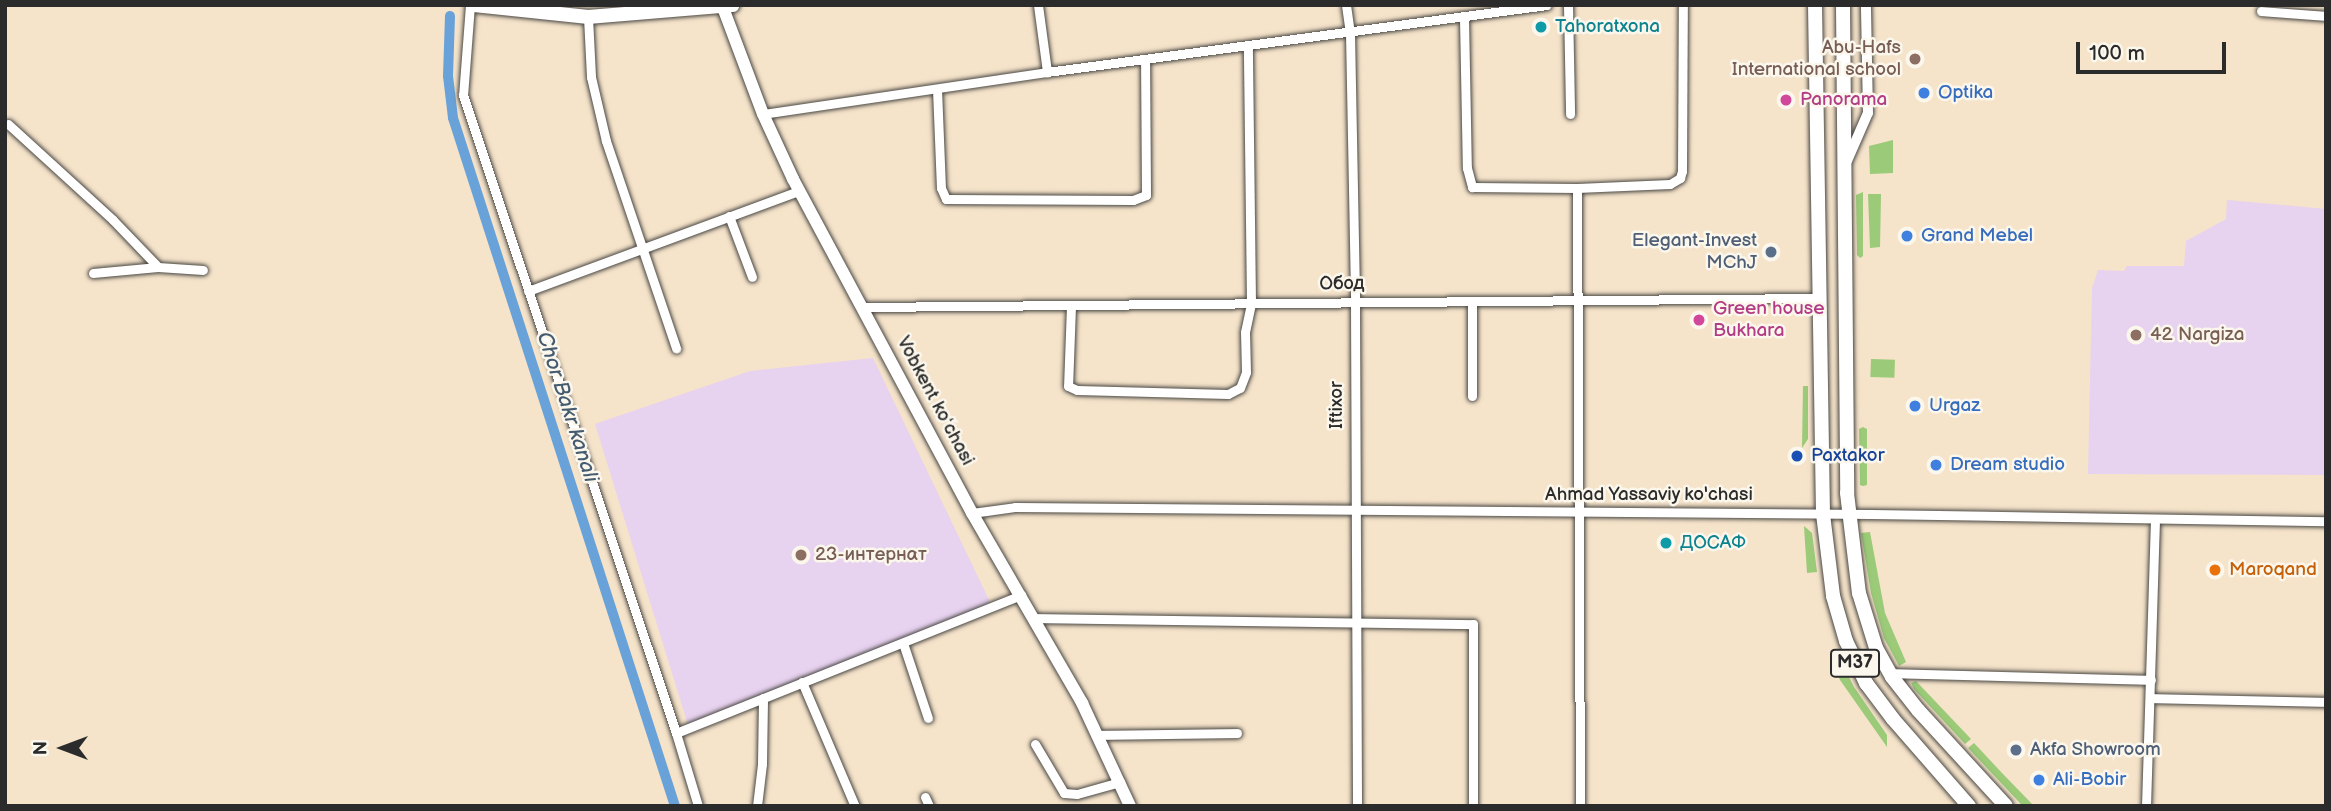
<!DOCTYPE html>
<html>
<head>
<meta charset="utf-8">
<style>
  body { margin:0 }
  #map { position:relative; width:2331px; height:811px; overflow:hidden; background:#f5e3ca; font-family:"Balsamiq Sans",sans-serif }
  div>[style] { position:absolute }
  [style*='--x'] { left:calc(var(--x)*1px); top:calc(var(--y)*1px); width:calc(var(--w)*1px); rotate:calc(var(--a)*1deg) }
  .built>* { inset:0; background:#e7d2ef }
  .green>* { inset:0; background:#9bca78; transform-origin:0 0 }
  .canal>* { height:10px; margin:-5px; padding:0 5px; transform-origin:5px; border-radius:5px; background:#69a2d8 }
  .roads { filter:drop-shadow(0 0 2px #494743) drop-shadow(0 0 2px #494743) }
  .minor>* { height:9px; margin:-4.5px; padding:0 4.5px; transform-origin:4.5px; border-radius:4.5px; background:#fff }
  .tertiary>* { height:10px; margin:-5px; padding:0 5px; transform-origin:5px; border-radius:5px; background:#fff }
  .secondary>* { height:12px; margin:-6px; padding:0 6px; transform-origin:6px; border-radius:6px; background:#fff }
  .primary>* { height:14px; margin:-7px; padding:0 7px; transform-origin:7px; border-radius:7px; background:#fff }
  .dots>* { width:19px; height:19px; translate:-50% -50%; box-sizing:border-box; border:4px solid #fbf7ec; border-radius:50% }
  span { translate:-50% -50%; white-space:nowrap; text-align:center; line-height:1.15; -webkit-text-stroke:5px #fbf7ec; paint-order:stroke }
  .shield-label span { padding:2px 5px; background:#fbf7ec; border:2px solid; border-radius:5px; -webkit-text-stroke-width:0 }
  .shield-label { font-size:18px; color:#2b2b2b; font-weight:700 }
  .culture-label { font-size:19px; color:#0d838f }
  .left { translate:0 -50%; text-align:left }
  .education-label { font-size:19px; color:#785e54 }
  .right { translate:-100% -50%; text-align:right }
  .shop-label { font-size:19px; color:#366cbe }
  .hotel-label { font-size:19px; color:#b23c85 }
  .service-label { font-size:19px; color:#4e5e75 }
  .street-label { font-size:19px; color:#2b2b2b }
  .transit-label { font-size:19px; color:#164399 }
  .food-label { font-size:19px; color:#c56008 }
  .water-label { font-size:21px; color:#445b70; font-style:italic }
  .frame { position:absolute; inset:0; border:7px solid #2b2b2b; pointer-events:none }
  .north { position:absolute; left:28px; top:713px; width:70px; height:70px; -webkit-text-stroke:5px #fbf7ec; paint-order:stroke; rotate:270deg; font-size:19px; font-weight:700; line-height:28px; text-align:center; color:#2b2b2b }
  .north::after { content:''; display:block; margin:auto; width:24px; height:32px; background:#2b2b2b; clip-path:polygon(50% 0,100% 100%,50% 72%,0 100%) }
  .scale { position:absolute; left:2076px; top:42px; width:150px; height:32px; box-sizing:border-box; border:4px solid #2b2b2b; border-top:0; padding-left:9px; font-size:21px; line-height:24px; white-space:nowrap; color:#2b2b2b; -webkit-text-stroke:5px #fbf7ec; paint-order:stroke }
</style>
</head>
<body>
<div id="map">
  <div class="built">
    <i style="clip-path:polygon(2227px 200px,2326px 209px,2326px 475px,2088px 474px,2092px 288px,2098px 270px,2124px 271px,2127px 266px,2184px 266px,2186px 241px,2226px 219px)"></i>
    <i style="clip-path:polygon(873px 358px,991px 604px,688px 725px,595px 424px,750px 371px)"></i>
  </div>
  <div class="green">
    <i style="clip-path:polygon(1893px 140px,1893px 173px,1870px 174px,1869px 146px)"></i>
    <i style="clip-path:polygon(1863px 192px,1863px 256px,1860px 258px,1857px 255px,1856px 195px)"></i>
    <i style="clip-path:polygon(1868px 194px,1881px 194px,1880px 247px,1870px 248px)"></i>
    <i style="left:1871px;top:359px;width:24px;height:18px;rotate:2deg"></i>
    <i style="clip-path:polygon(1803px 386px,1808px 386px,1808px 439px,1802px 448px)"></i>
    <i style="clip-path:polygon(1863px 427px,1867px 429px,1867px 485px,1863px 486px,1860px 485px,1859px 429px)"></i>
    <i style="clip-path:polygon(1804px 526px,1812px 533px,1817px 572px,1807px 573px)"></i>
    <i style="clip-path:polygon(1870px 532px,1885px 613px,1906px 662px,1899px 666px,1884px 638px,1871px 593px,1861px 533px)"></i>
    <i style="clip-path:polygon(1837px 653px,1854px 687px,1887px 735px,1887px 747px,1840px 680px,1832px 663px,1833px 654px)"></i>
    <i style="clip-path:polygon(1916px 681px,1971px 739px,1965px 744px,1914px 689px,1911px 683px)"></i>
    <i style="clip-path:polygon(1974px 743px,2002px 773px,2034px 806px,2022px 806px,2019px 802px,1968px 748px)"></i>
  </div>
  <div class="canal">
    <i style="--x:450;--y:16;--w:60;--a:91.9"></i>
    <i style="--x:448;--y:76;--w:42;--a:83.2"></i>
    <i style="--x:453;--y:118;--w:723;--a:72.12"></i>
  </div>
  <div class="roads">
    <div class="minor">
      <i style="--x:470;--y:5;--w:90;--a:94.4"></i>
      <i style="--x:463;--y:95;--w:673;--a:71.54"></i>
      <i style="--x:676;--y:733;--w:76;--a:73.2"></i>
      <i style="--x:1038;--y:5;--w:68;--a:82.3"></i>
      <i style="--x:1346;--y:5;--w:28;--a:82"></i>
      <i style="--x:1350;--y:33;--w:269;--a:88.9"></i>
      <i style="--x:1355;--y:302;--w:504;--a:89.77"></i>
      <i style="--x:1568;--y:5;--w:109;--a:88.9"></i>
      <i style="--x:2261;--y:11;--w:65;--a:4.4"></i>
      <i style="--x:588;--y:17;--w:60;--a:87.1"></i>
      <i style="--x:591;--y:77;--w:66;--a:76.8"></i>
      <i style="--x:606;--y:141;--w:219;--a:71.3"></i>
      <i style="--x:1464;--y:18;--w:150;--a:88.9"></i>
      <i style="--x:1467;--y:168;--w:20;--a:75"></i>
      <i style="--x:1472;--y:187;--w:105;--a:0.5"></i>
      <i style="--x:1577;--y:188;--w:93;--a:-2.5"></i>
      <i style="--x:1670;--y:184;--w:12;--a:-31"></i>
      <i style="--x:1680;--y:178;--w:7;--a:-74"></i>
      <i style="--x:1682;--y:171;--w:166;--a:-89.7"></i>
      <i style="--x:937;--y:89;--w:99;--a:87.7"></i>
      <i style="--x:941;--y:188;--w:12;--a:66"></i>
      <i style="--x:946;--y:199;--w:187;--a:0.3"></i>
      <i style="--x:1133;--y:200;--w:14;--a:-21"></i>
      <i style="--x:1146;--y:195;--w:136;--a:-90.4"></i>
      <i style="--x:763;--y:114;--w:287;--a:-8.4"></i>
      <i style="--x:1047;--y:72;--w:504;--a:-7.63"></i>
      <i style="--x:8;--y:124;--w:142;--a:42.4"></i>
      <i style="--x:113;--y:220;--w:65;--a:46.2"></i>
      <i style="--x:1577;--y:188;--w:618;--a:89.72"></i>
      <i style="--x:729;--y:216;--w:65;--a:69.3"></i>
      <i style="--x:93;--y:273;--w:65;--a:-5.3"></i>
      <i style="--x:158;--y:267;--w:45;--a:3.8"></i>
      <i style="--x:528;--y:291;--w:289;--a:-20.3"></i>
      <i style="--x:1071;--y:306;--w:80;--a:92.1"></i>
      <i style="--x:1068;--y:386;--w:10;--a:24"></i>
      <i style="--x:1077;--y:390;--w:151;--a:1.5"></i>
      <i style="--x:1228;--y:394;--w:13;--a:-27"></i>
      <i style="--x:1240;--y:388;--w:17;--a:-69"></i>
      <i style="--x:1246;--y:372;--w:40;--a:-91.4"></i>
      <i style="--x:1245;--y:332;--w:30;--a:-78"></i>
      <i style="--x:1251;--y:303;--w:257;--a:-90.7"></i>
      <i style="--x:864;--y:307;--w:956;--a:-0.54"></i>
      <i style="--x:1472;--y:396;--w:95;--a:-90"></i>
      <i style="--x:972;--y:513;--w:43;--a:-7.9"></i>
      <i style="--x:1015;--y:507;--w:856;--a:0.47"></i>
      <i style="--x:1871;--y:514;--w:455;--a:0.9"></i>
      <i style="--x:1034;--y:618;--w:439;--a:0.8"></i>
      <i style="--x:1473;--y:624;--w:182;--a:90"></i>
      <i style="--x:903;--y:643;--w:79;--a:71.6"></i>
      <i style="--x:1890;--y:673;--w:261;--a:1.5"></i>
      <i style="--x:802;--y:682;--w:135;--a:66.9"></i>
      <i style="--x:2150;--y:698;--w:176;--a:1.3"></i>
      <i style="--x:676;--y:733;--w:372;--a:-21.8"></i>
      <i style="--x:1097;--y:735;--w:140;--a:-0.8"></i>
      <i style="--x:1035;--y:744;--w:57;--a:59.4"></i>
      <i style="--x:1064;--y:793;--w:13;--a:4"></i>
      <i style="--x:1077;--y:794;--w:45;--a:-15.6"></i>
      <i style="--x:925;--y:797;--w:10;--a:66"></i>
      <i style="--x:757;--y:806;--w:42;--a:-83.2"></i>
      <i style="--x:762;--y:764;--w:66;--a:-89.1"></i>
      <i style="--x:2146;--y:806;--w:287;--a:-88.2"></i>
    </div>
    <div class="tertiary">
      <i style="--x:1847;--y:161;--w:52;--a:-66.4"></i>
      <i style="--x:1868;--y:113;--w:108;--a:-91.1"></i>
    </div>
    <div class="secondary">
      <i style="--x:722;--y:5;--w:116;--a:69.4"></i>
      <i style="--x:763;--y:114;--w:72;--a:65.2"></i>
      <i style="--x:793;--y:179;--w:379;--a:61.8"></i>
      <i style="--x:972;--y:513;--w:220;--a:59.9"></i>
      <i style="--x:1082;--y:703;--w:114;--a:65"></i>
    </div>
    <div class="primary">
      <i style="--x:474;--y:5;--w:115;--a:6"></i>
      <i style="--x:588;--y:17;--w:145;--a:-4.7"></i>
      <i style="--x:1815;--y:5;--w:509;--a:89.1"></i>
      <i style="--x:1823;--y:514;--w:83;--a:83"></i>
      <i style="--x:1833;--y:596;--w:47;--a:73.9"></i>
      <i style="--x:1846;--y:641;--w:47;--a:64.5"></i>
      <i style="--x:1866;--y:683;--w:45;--a:53.1"></i>
      <i style="--x:1893;--y:719;--w:116;--a:48.9"></i>
      <i style="--x:1843;--y:5;--w:488;--a:89.5"></i>
      <i style="--x:1847;--y:493;--w:101;--a:83.2"></i>
      <i style="--x:1859;--y:593;--w:58;--a:72.8"></i>
      <i style="--x:1876;--y:648;--w:33;--a:61"></i>
      <i style="--x:1892;--y:677;--w:42;--a:51.8"></i>
      <i style="--x:1918;--y:710;--w:130;--a:47.5"></i>
    </div>
  </div>
  <div class="dots">
    <i style="left:1541px;top:27px;background:#0f9aa8"></i>
    <i style="left:1915px;top:59px;background:#8d6e63"></i>
    <i style="left:1924px;top:93px;background:#3f7fe0"></i>
    <i style="left:1786px;top:100px;background:#d1479c"></i>
    <i style="left:1907px;top:236px;background:#3f7fe0"></i>
    <i style="left:1771px;top:252px;background:#5c6f8a"></i>
    <i style="left:1699px;top:320px;background:#d1479c"></i>
    <i style="left:2136px;top:335px;background:#8d6e63"></i>
    <i style="left:1915px;top:406px;background:#3f7fe0"></i>
    <i style="left:1797px;top:456px;background:#1a4fb4"></i>
    <i style="left:1936px;top:465px;background:#3f7fe0"></i>
    <i style="left:1666px;top:543px;background:#0f9aa8"></i>
    <i style="left:801px;top:555px;background:#8d6e63"></i>
    <i style="left:2215px;top:570px;background:#e8710a"></i>
    <i style="left:2016px;top:750px;background:#5c6f8a"></i>
    <i style="left:2039px;top:780px;background:#3f7fe0"></i>
  </div>
  <div class="shield-label">
    <span style="left:1855px;top:663px">M37</span>
  </div>
  <div class="culture-label">
    <span class="left" style="left:1555px;top:27px">Tahoratxona</span>
    <span class="left" style="left:1680px;top:543px">ДОСАФ</span>
  </div>
  <div class="education-label">
    <span class="right" style="left:1901px;top:59px">Abu-Hafs<br>International school</span>
    <span class="left" style="left:2150px;top:335px">42 Nargiza</span>
    <span class="left" style="left:815px;top:555px">23-интернат</span>
  </div>
  <div class="shop-label">
    <span class="left" style="left:1938px;top:93px">Optika</span>
    <span class="left" style="left:1921px;top:236px">Grand Mebel</span>
    <span class="left" style="left:1929px;top:406px">Urgaz</span>
    <span class="left" style="left:1950px;top:465px">Dream studio</span>
    <span class="left" style="left:2053px;top:780px">Ali-Bobir</span>
  </div>
  <div class="hotel-label">
    <span class="left" style="left:1800px;top:100px">Panorama</span>
    <span class="left" style="left:1713px;top:320px">Green house<br>Bukhara</span>
  </div>
  <div class="service-label">
    <span class="right" style="left:1757px;top:252px">Elegant-Invest<br>MChJ</span>
    <span class="left" style="left:2030px;top:750px">Akfa Showroom</span>
  </div>
  <div class="street-label">
    <span style="left:1342px;top:284px;rotate:-1deg">Обод</span>
    <span style="left:935px;top:401px;rotate:62deg">Vobkent koʻchasi</span>
    <span style="left:1337px;top:405px;rotate:-90deg">Iftixor</span>
    <span style="left:1649px;top:495px">Ahmad Yassaviy ko'chasi</span>
  </div>
  <div class="transit-label">
    <span class="left" style="left:1811px;top:456px">Paxtakor</span>
  </div>
  <div class="food-label">
    <span class="left" style="left:2229px;top:570px">Maroqand</span>
  </div>
  <div class="water-label">
    <span style="left:567px;top:407px;rotate:72deg">Chor Bakr kanali</span>
  </div>
  <div class="frame"></div>
  <div class="north">N</div>
  <div class="scale">100 m</div>
</div>
</body>
</html>
